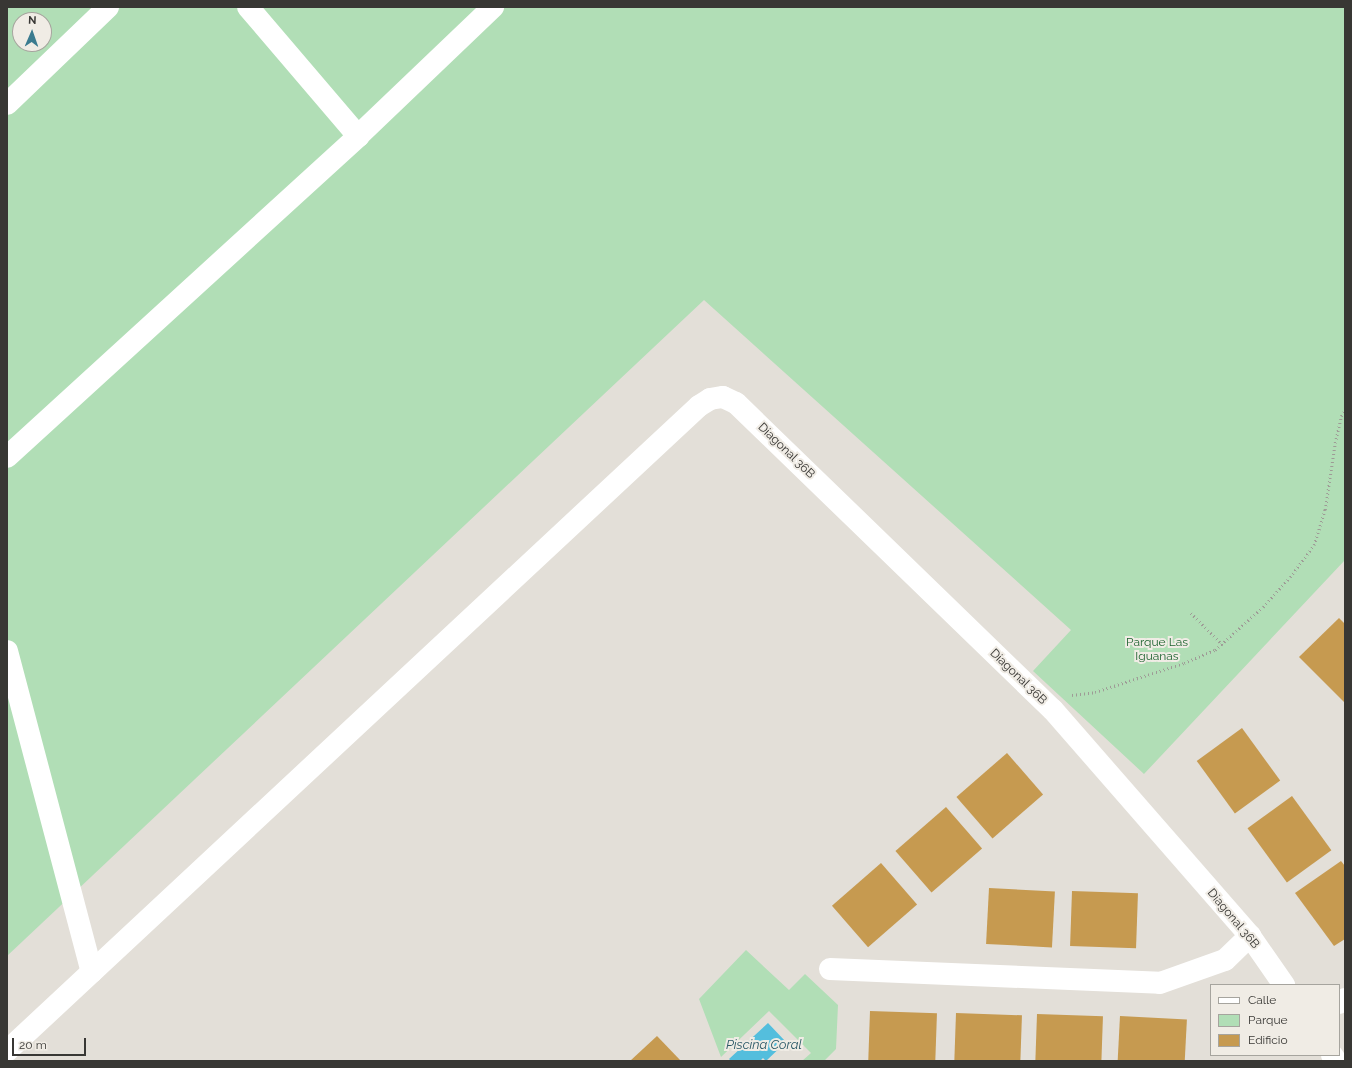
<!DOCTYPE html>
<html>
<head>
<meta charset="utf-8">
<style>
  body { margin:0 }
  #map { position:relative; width:1352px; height:1068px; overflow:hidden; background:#e3dfd8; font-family:Raleway,sans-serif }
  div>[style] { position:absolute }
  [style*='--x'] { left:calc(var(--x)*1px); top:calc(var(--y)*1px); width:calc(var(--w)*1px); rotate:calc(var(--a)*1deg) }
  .green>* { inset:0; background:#b1deb6 }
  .water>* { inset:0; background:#54bedd }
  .building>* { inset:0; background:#c69a50; transform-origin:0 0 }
  .path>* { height:2.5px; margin-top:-1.25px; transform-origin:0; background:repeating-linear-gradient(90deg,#9e9b96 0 1px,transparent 0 4px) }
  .minor>* { height:22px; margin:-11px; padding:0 11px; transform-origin:11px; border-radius:11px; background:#fff }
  span { translate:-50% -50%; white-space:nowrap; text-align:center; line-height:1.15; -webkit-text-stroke:4px #f0ece5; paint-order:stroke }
  .street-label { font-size:12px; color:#383734 }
  .park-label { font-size:12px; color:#1c622e }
  .water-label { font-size:13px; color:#2c5967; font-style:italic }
  .frame { position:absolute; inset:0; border:8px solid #383734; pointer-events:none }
  .legend { position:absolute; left:1210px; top:984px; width:130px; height:72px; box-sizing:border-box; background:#f0ece5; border:1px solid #a6a49e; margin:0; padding:5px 7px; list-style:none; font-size:12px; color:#383734 }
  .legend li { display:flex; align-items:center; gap:8px; height:20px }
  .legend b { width:20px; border:1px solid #a6a49e }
  .north { position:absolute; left:12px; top:12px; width:40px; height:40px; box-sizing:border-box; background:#f0ece5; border:1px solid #a6a49e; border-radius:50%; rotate:2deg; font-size:11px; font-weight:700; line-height:16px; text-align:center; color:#383734 }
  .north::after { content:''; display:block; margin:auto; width:14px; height:18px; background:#3b7b8f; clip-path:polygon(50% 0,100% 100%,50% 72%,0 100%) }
  .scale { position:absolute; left:12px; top:1038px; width:74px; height:18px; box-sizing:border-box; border:2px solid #383734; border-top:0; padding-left:5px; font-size:12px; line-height:14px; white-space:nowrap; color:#383734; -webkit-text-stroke:3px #f0ece5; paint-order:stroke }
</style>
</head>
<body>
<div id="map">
  <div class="green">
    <i style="clip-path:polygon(evenodd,7px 7px,1345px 7px,1345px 560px,1144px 774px,1033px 671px,1071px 630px,704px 300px,7px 956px,7px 7px,20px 20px,44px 20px,44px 44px,20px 44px,20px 20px)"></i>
    <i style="clip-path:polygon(746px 950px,789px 990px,805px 974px,838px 1005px,836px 1049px,824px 1061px,802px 1061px,811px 1053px,769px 1011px,721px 1057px,699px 999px)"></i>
  </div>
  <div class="water">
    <i style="clip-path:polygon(768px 1023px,786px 1042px,766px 1061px,763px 1058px,760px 1061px,731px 1061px,729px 1059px)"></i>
  </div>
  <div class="building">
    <i style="clip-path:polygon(1339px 618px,1345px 624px,1345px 703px,1299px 657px)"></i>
    <i style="left:1242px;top:728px;width:65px;height:56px;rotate:54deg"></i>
    <i style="left:1007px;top:753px;width:55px;height:67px;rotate:49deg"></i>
    <i style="left:1292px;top:796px;width:67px;height:55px;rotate:54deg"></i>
    <i style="left:946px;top:807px;width:55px;height:67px;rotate:49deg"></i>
    <i style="clip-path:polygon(1341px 861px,1345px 866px,1345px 939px,1334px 946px,1295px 893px)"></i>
    <i style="left:881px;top:863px;width:55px;height:65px;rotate:49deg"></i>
    <i style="left:989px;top:888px;width:66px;height:56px;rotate:3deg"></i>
    <i style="left:1072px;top:891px;width:66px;height:55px;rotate:2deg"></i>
    <i style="left:870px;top:1011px;width:67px;height:50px;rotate:2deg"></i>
    <i style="left:956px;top:1013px;width:66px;height:48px;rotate:2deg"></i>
    <i style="left:1037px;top:1014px;width:66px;height:47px;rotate:2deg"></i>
    <i style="left:1120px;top:1016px;width:67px;height:45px;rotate:3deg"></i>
    <i style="clip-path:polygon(657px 1036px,681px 1061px,630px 1061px)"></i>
  </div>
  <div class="path">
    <i style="--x:1191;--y:613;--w:45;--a:45"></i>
    <i style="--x:1072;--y:695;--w:23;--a:-7"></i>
    <i style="--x:1095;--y:692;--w:94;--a:-18"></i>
    <i style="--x:1184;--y:663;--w:34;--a:-23"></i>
    <i style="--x:1215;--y:650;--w:64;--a:-41.9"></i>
    <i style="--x:1263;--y:607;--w:40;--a:-48"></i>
    <i style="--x:1290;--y:577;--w:40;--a:-53"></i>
    <i style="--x:1314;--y:545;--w:37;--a:-73"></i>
    <i style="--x:1325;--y:510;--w:68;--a:-81.5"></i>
    <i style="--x:1335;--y:443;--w:28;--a:-77"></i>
    <i style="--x:1341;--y:416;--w:7;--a:-56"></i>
  </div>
  <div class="minor">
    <i style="--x:248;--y:7;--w:170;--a:49.5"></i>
    <i style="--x:7;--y:104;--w:140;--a:-43.8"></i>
    <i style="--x:7;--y:457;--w:476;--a:-42.4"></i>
    <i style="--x:358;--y:136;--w:187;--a:-43.7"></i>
    <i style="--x:7;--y:651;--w:332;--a:75.2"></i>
    <i style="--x:830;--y:969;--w:330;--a:2.4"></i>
    <i style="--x:1160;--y:983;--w:69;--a:-19.5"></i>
    <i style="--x:1225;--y:960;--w:35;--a:-44"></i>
    <i style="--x:1339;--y:1003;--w:7;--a:-34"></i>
    <i style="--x:7;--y:1051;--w:946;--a:-42.99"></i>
    <i style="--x:699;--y:406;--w:13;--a:-32"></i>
    <i style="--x:710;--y:399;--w:13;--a:-9"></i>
    <i style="--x:723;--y:397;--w:14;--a:25"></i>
    <i style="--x:736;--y:403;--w:441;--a:44.1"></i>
    <i style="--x:1053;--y:710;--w:300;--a:48.9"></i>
    <i style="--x:1250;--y:936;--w:60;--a:55.2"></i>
    <i style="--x:1332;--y:1055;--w:7;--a:56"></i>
  </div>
  <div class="street-label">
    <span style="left:786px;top:451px;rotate:44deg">Diagonal 36B</span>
    <span style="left:1018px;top:677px;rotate:44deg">Diagonal 36B</span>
    <span style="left:1233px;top:919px;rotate:50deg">Diagonal 36B</span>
  </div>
  <div class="park-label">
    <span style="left:1157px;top:650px">Parque Las<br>Iguanas</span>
  </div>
  <div class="water-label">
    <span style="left:764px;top:1045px">Piscina Coral</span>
  </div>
  <div class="frame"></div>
  <ul class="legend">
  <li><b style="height:5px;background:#fff"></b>Calle</li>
  <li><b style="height:11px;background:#b1deb6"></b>Parque</li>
  <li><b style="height:11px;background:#c69a50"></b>Edificio</li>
  </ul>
  <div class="north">N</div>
  <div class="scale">20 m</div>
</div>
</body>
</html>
